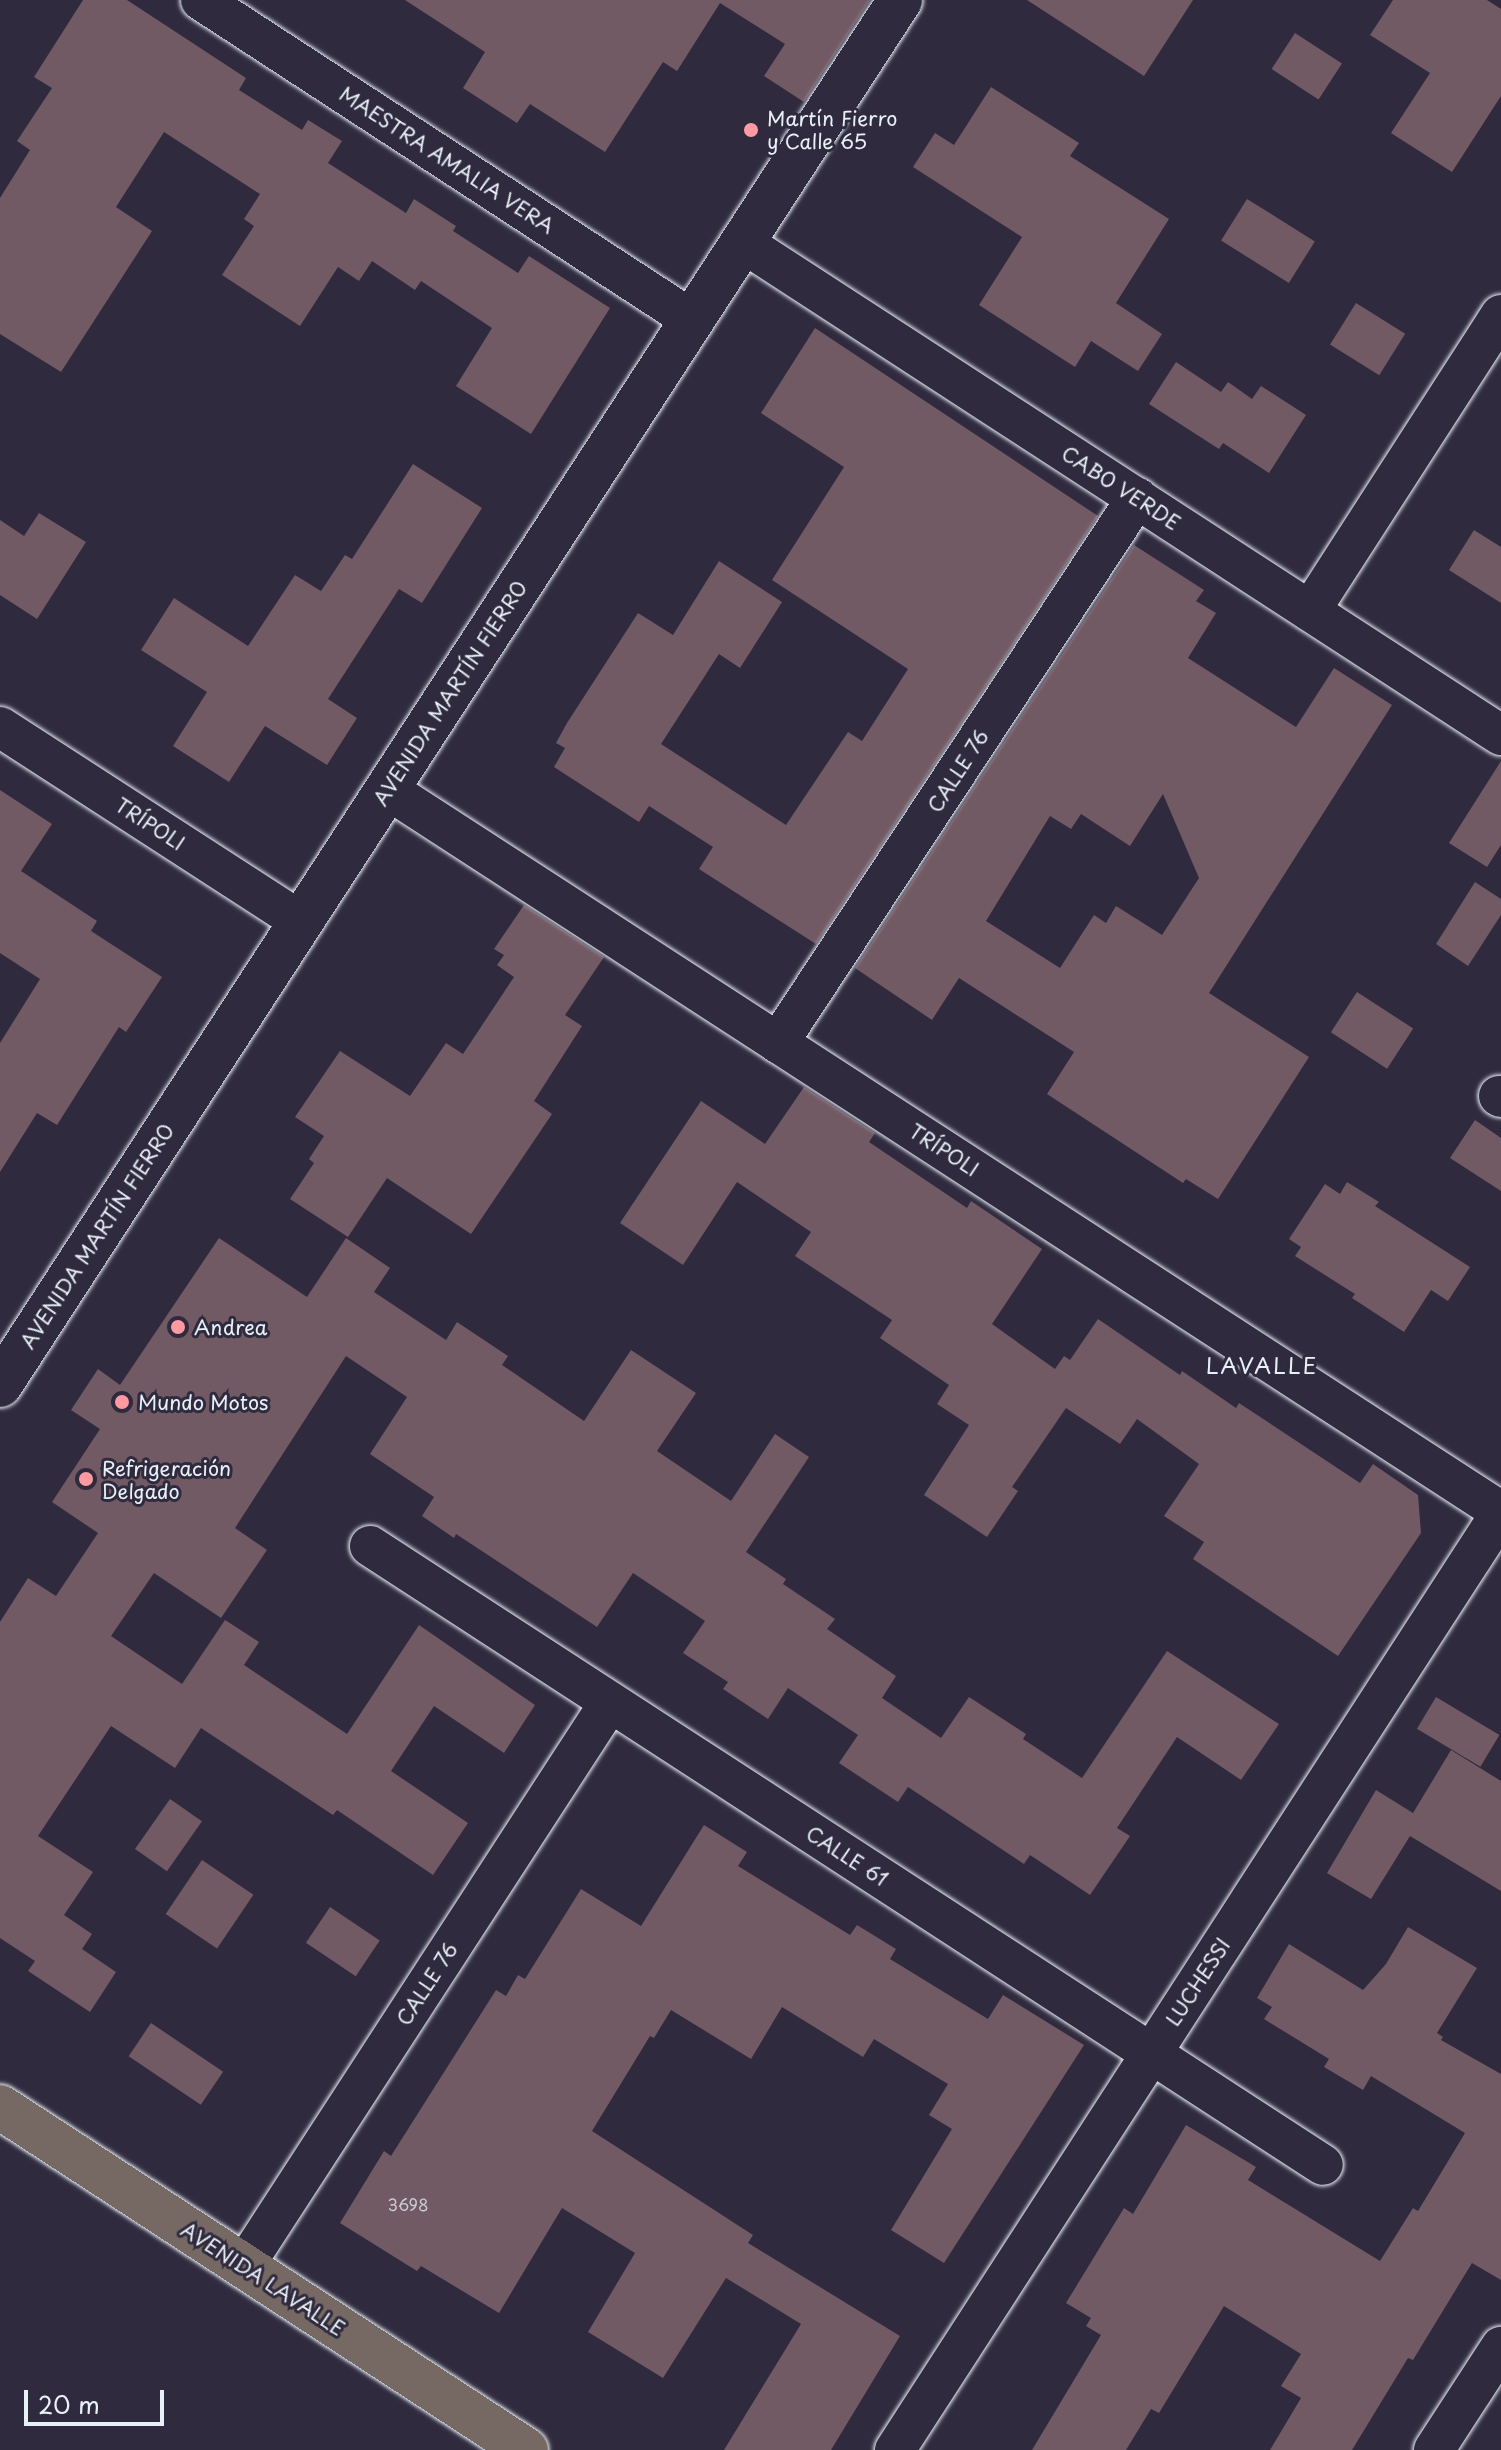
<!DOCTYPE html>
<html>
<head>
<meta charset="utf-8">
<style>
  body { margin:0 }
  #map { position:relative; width:1501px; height:2450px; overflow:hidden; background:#2f2a3d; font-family:"Playpen Sans",sans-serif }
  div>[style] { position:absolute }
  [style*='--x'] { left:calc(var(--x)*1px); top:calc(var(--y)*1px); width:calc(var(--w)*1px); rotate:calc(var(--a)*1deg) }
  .building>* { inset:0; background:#725a65; transform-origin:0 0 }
  .roads { filter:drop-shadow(0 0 2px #e8f1f8) drop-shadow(0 0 2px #e8f1f8) }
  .street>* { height:40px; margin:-20px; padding:0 20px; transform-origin:20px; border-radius:20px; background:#2f2a3d }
  .secondary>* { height:44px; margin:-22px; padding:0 22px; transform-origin:22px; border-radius:22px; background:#2f2a3d }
  .primary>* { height:44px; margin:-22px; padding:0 22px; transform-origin:22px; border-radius:22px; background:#766964 }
  .dots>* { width:22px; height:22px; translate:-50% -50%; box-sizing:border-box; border:4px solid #2f2a3d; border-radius:50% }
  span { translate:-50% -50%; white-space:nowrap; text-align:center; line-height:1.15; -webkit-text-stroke:6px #2f2a3d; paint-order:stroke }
  .number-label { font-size:16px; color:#cacbd3 }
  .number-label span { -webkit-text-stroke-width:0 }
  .poi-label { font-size:20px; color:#e8f1f8 }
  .left { translate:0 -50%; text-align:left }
  .street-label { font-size:20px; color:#e8f1f8 }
  .neighbourhood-label { font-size:22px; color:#e8f1f8; letter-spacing:2px }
  .scale { position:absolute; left:24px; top:2390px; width:140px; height:36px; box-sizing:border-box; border:4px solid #e8f1f8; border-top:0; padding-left:10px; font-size:24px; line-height:28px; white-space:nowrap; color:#e8f1f8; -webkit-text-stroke:6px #2f2a3d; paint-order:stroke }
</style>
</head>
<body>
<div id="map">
  <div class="building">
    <i style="clip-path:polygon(83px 0,127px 0,246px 78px,239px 90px,302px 130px,308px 120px,342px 141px,328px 163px,406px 213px,414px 199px,456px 226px,453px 231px,518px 273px,529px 256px,610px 308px,531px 434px,456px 386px,492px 328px,421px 281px,415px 290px,372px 261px,359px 281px,338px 267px,300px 326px,222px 275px,254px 226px,244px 219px,260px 194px,164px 132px,116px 207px,152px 231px,61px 372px,0 334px,0 198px,30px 150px,17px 141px,52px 88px,34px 77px)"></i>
    <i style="clip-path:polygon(405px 0,870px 0,804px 102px,764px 76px,785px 44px,720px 3px,677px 71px,663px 62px,605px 152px,530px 104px,517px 123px,463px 88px,485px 52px)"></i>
    <i style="clip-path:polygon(1027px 0,1193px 0,1144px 76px)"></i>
    <i style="clip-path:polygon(1393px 0,1487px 0,1501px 9px,1501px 96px,1452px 172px,1391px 133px,1430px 73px,1370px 35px)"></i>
    <i style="left:1295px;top:33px;width:56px;height:43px;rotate:33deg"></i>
    <i style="clip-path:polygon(991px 87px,1079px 143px,1070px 156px,1169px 219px,1116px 303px,1162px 334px,1138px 371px,1091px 341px,1075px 367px,979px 305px,1022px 237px,913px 167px,935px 133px,954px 145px)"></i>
    <i style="left:1247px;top:199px;width:80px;height:49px;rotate:32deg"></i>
    <i style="left:1356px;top:303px;width:58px;height:49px;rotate:32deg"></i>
    <i style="clip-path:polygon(815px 328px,1098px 516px,816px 944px,699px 869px,713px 847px,649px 806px,639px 822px,554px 767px,565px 748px,556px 743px,567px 723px,638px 613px,673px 635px,719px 561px,782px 602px,740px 668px,719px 654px,661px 744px,786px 825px,848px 732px,862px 741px,908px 669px,772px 580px,844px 467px,761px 413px)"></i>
    <i style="clip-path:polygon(1176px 362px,1221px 392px,1228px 382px,1252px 399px,1261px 386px,1306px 415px,1269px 473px,1223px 443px,1219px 449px,1149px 404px)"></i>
    <i style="clip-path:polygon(413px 464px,482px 508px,422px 603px,399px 589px,328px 699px,357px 718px,327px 765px,265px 726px,229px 782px,173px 746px,207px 692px,141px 650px,174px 598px,248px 646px,295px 575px,321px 591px,345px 555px,352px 559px)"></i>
    <i style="clip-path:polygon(39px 513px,86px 542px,37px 619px,0 595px,0 520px,24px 536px)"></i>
    <i style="clip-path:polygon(1474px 530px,1501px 547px,1501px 603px,1449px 570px)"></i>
    <i style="clip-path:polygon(evenodd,1134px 545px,1204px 590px,1196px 601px,1216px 613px,1188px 658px,1296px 727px,1334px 668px,1392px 705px,1209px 993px,1309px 1057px,1218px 1199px,1186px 1179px,1183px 1183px,1047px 1094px,1074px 1052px,959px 978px,932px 1020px,855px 968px,1134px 545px,1163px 794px,1199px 878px,1162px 935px,1116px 906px,1106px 923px,1094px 915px,1060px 968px,986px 921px,1050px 816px,1071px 829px,1081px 814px,1130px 846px,1163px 794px)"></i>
    <i style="clip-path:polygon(1501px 761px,1501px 845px,1487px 867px,1449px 843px)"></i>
    <i style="clip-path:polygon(0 790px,52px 824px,21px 871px,97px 921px,91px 931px,162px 977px,126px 1032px,119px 1027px,57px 1125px,37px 1113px,0 1172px,0 1043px,40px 979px,0 953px)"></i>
    <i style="clip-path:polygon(1475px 882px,1501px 899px,1501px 915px,1468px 966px,1436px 944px)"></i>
    <i style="clip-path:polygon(524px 905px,604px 957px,565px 1015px,582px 1026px,534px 1101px,552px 1114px,471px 1234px,387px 1178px,348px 1237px,290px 1199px,314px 1163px,309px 1159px,324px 1136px,295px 1117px,340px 1051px,410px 1096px,446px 1043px,463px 1054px,514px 977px,497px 965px,504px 955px,494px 949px)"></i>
    <i style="left:1357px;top:992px;width:67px;height:48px;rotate:33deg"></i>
    <i style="clip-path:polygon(804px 1087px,875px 1133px,869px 1142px,967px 1208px,971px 1201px,1042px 1249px,992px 1324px,1055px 1369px,1064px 1356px,1070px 1360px,1098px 1319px,1180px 1375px,1182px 1371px,1236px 1408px,1239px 1403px,1360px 1483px,1373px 1464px,1418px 1495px,1421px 1533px,1338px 1656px,1193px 1559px,1204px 1542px,1164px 1516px,1199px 1464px,1137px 1419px,1120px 1444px,1066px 1408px,1012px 1487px,1018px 1491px,987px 1537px,924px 1495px,969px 1425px,937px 1404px,949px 1385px,880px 1338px,892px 1320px,795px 1256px,811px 1232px,737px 1182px,683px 1265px,620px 1223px,701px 1101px,765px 1144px)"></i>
    <i style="clip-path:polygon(1475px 1120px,1501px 1138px,1501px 1191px,1450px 1158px)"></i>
    <i style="clip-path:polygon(1347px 1182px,1379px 1202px,1375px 1206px,1470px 1267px,1448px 1301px,1431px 1290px,1404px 1332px,1352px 1298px,1355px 1294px,1295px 1256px,1301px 1247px,1289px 1239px,1325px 1184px,1340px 1194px)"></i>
    <i style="clip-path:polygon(219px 1238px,307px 1297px,346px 1238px,390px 1268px,374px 1292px,446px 1340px,457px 1322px,508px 1356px,502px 1365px,584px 1421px,631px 1350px,696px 1393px,657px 1451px,731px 1501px,775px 1434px,809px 1457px,746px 1552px,786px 1579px,783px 1584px,835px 1619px,827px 1629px,896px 1676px,882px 1698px,941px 1738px,969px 1697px,1026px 1734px,1023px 1739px,1082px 1778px,1167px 1651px,1279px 1724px,1241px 1780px,1177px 1737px,1117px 1828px,1130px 1836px,1090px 1895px,1030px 1855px,1024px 1864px,908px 1787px,898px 1802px,839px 1763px,858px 1735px,788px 1688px,768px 1719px,723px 1689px,728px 1682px,683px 1653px,705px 1621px,633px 1573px,597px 1627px,456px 1534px,454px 1538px,422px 1516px,434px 1497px,370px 1454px,407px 1397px,346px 1356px,235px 1528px,267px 1550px,221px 1618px,154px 1573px,111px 1636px,182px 1684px,225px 1620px,259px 1642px,244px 1665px,347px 1734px,419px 1625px,535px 1705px,504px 1753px,434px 1706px,391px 1771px,468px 1823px,433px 1875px,337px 1810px,333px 1815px,201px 1728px,175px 1768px,111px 1726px,38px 1836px,93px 1872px,64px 1915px,92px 1934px,82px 1949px,116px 1972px,90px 2012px,28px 1971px,35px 1961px,0 1938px,0 1622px,28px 1578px,56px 1596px,98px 1533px,52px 1502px,100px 1429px,71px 1410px,98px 1369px,120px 1385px)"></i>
    <i style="left:1436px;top:1697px;width:74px;height:37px;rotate:31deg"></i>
    <i style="clip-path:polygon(1451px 1750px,1501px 1781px,1501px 1891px,1410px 1836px,1371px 1899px,1327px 1873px,1376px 1790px,1413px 1813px)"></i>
    <i style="left:170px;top:1799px;width:39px;height:61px;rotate:35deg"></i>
    <i style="clip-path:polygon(704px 1825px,747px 1852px,738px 1866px,850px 1935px,857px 1925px,896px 1949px,890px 1959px,988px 2019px,1003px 1995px,1084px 2045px,944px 2263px,891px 2230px,952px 2129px,929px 2115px,948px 2084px,874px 2039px,863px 2057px,782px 2007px,751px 2059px,671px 2010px,654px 2038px,650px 2036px,592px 2131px,753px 2235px,748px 2243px,900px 2336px,831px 2450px,724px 2450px,801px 2324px,726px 2278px,663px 2378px,588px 2332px,635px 2253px,562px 2208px,499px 2313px,421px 2266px,417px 2271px,340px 2223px,384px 2151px,391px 2156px,496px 1990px,506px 1996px,518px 1975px,525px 1979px,581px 1889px,641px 1926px)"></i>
    <i style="left:202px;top:1860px;width:62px;height:65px;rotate:34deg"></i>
    <i style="left:330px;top:1907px;width:60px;height:43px;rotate:34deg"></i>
    <i style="clip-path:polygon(1408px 1927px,1477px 1968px,1437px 2033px,1443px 2037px,1441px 2040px,1501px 2074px,1501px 2280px,1472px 2263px,1413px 2360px,1408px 2358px,1352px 2450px,1270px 2450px,1301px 2398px,1281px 2386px,1301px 2354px,1224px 2306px,1159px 2413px,1151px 2409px,1126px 2450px,1032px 2450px,1101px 2335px,1086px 2326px,1091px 2318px,1066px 2303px,1124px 2208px,1133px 2214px,1186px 2125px,1256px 2167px,1248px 2180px,1380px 2261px,1413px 2208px,1418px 2211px,1465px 2133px,1371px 2076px,1363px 2090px,1324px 2067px,1329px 2059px,1264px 2019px,1272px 2007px,1257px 1998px,1289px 1944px,1363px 1990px,1386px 1964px)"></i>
    <i style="left:151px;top:2023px;width:87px;height:40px;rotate:34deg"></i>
  </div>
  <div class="roads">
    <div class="street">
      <i style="--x:201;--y:0;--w:586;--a:33.09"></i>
      <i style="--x:742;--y:242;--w:905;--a:33.01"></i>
      <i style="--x:1310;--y:611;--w:352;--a:-57.2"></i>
      <i style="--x:0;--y:727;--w:357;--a:32.9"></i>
      <i style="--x:387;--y:789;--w:1328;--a:32.98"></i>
      <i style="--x:778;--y:1043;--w:653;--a:-56.63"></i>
      <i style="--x:1499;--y:1096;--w:2;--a:27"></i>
      <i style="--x:370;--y:1546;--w:1136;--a:33"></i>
      <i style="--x:244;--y:2266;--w:672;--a:-57.02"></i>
      <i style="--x:895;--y:2450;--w:1116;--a:-57.11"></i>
      <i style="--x:1434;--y:2450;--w:123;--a:-57"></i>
    </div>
    <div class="secondary">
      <i style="--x:0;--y:1385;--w:1652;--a:-56.98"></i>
    </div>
    <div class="primary">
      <i style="--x:0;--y:2107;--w:628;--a:33.11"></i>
    </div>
  </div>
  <div class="dots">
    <i style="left:751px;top:130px;background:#ff9aa2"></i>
    <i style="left:178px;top:1327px;background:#ff9aa2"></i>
    <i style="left:122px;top:1402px;background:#ff9aa2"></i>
    <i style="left:86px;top:1479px;background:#ff9aa2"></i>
  </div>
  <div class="number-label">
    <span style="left:408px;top:2204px">3698</span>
  </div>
  <div class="poi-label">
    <span class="left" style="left:767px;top:130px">Martín Fierro<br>y Calle 65</span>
    <span class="left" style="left:194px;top:1327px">Andrea</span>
    <span class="left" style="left:138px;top:1402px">Mundo Motos</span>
    <span class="left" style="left:102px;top:1480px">Refrigeración<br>Delgado</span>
  </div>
  <div class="street-label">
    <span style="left:447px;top:160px;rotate:33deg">MAESTRA AMALIA VERA</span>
    <span style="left:1121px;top:488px;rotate:33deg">CABO VERDE</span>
    <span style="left:450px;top:693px;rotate:-57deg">AVENIDA MARTÍN FIERRO</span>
    <span style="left:958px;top:771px;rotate:-57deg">CALLE 76</span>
    <span style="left:150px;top:824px;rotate:33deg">TRÍPOLI</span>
    <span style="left:944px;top:1150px;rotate:33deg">TRÍPOLI</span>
    <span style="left:97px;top:1236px;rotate:-57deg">AVENIDA MARTÍN FIERRO</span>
    <span style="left:847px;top:1856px;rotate:33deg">CALLE 61</span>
    <span style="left:1198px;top:1982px;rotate:-57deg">LUCHESSI</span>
    <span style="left:427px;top:1984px;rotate:-57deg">CALLE 76</span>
    <span style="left:263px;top:2279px;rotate:33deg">AVENIDA LAVALLE</span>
  </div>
  <div class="neighbourhood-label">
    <span style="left:1262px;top:1365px">LAVALLE</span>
  </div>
  <div class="scale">20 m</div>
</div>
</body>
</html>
